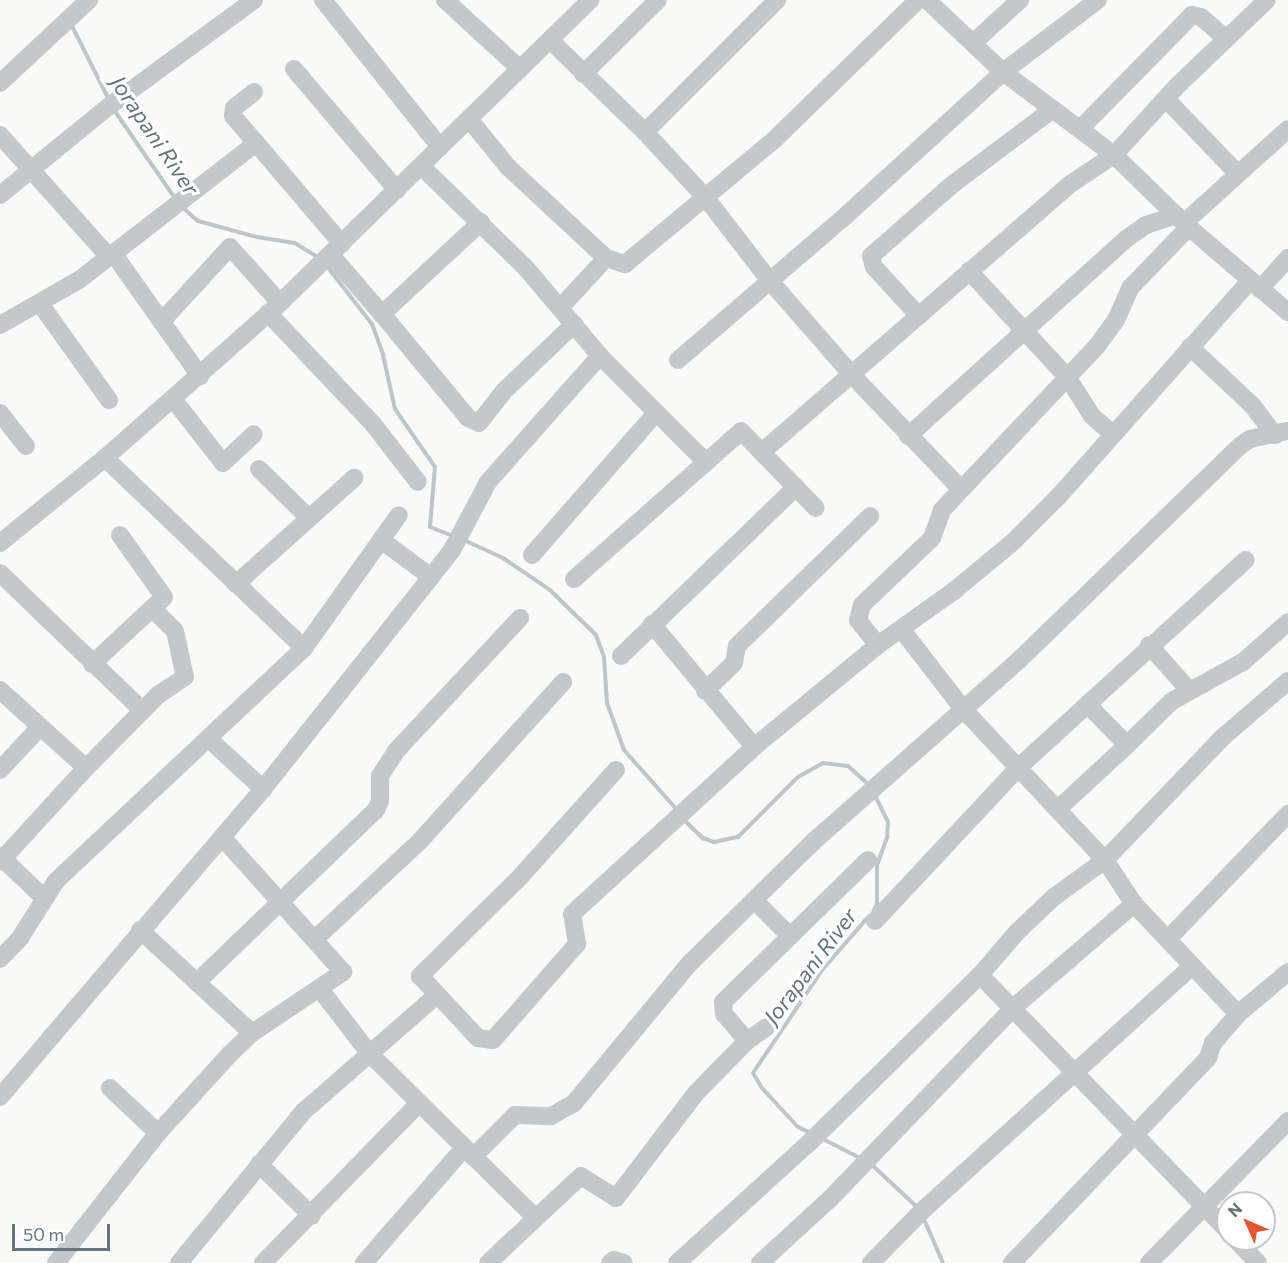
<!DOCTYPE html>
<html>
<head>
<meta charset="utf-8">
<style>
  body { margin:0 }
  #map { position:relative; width:1288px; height:1263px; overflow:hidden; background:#fafaf8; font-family:Commissioner,sans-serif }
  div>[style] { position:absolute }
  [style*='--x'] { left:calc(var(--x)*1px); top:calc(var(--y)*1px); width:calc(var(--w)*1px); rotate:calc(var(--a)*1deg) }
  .stream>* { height:4px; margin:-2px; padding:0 2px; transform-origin:2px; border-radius:2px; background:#bbc7cb }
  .minor>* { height:18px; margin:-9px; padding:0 9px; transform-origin:9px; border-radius:9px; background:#c3c8cc }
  span { translate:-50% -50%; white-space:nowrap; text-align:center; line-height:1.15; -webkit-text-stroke:6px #fff; paint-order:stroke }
  .water-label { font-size:22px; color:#60757c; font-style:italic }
  .north { position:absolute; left:1216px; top:1191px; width:60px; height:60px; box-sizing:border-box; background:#fff; border:2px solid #c1c8cd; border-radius:50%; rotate:315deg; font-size:16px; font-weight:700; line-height:24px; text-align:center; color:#657683 }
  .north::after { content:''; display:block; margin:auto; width:21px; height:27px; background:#e4572e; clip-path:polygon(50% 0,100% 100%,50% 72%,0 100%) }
  .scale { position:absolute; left:12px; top:1224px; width:98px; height:27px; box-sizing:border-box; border:3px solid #657683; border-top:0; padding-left:8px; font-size:18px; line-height:21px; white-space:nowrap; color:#657683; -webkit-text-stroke:4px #fff; paint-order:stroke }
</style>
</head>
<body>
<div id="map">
  <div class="stream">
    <i style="--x:71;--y:24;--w:85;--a:63.4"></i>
    <i style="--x:114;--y:110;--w:109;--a:55.4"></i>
    <i style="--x:183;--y:208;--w:20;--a:41"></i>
    <i style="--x:198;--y:221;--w:61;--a:15.2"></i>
    <i style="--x:257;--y:237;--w:38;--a:9"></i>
    <i style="--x:295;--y:243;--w:28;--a:32"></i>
    <i style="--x:326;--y:265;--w:75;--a:52.1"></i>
    <i style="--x:372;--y:324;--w:33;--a:70"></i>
    <i style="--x:383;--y:355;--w:55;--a:77.5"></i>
    <i style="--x:395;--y:409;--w:70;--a:55.4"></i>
    <i style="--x:435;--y:467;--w:60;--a:94.8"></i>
    <i style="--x:430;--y:527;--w:26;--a:21"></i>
    <i style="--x:464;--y:540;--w:43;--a:24.8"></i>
    <i style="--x:503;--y:558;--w:57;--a:34.2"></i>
    <i style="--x:550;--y:590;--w:64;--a:44.4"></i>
    <i style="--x:596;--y:635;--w:23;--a:70"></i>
    <i style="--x:604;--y:657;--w:46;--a:86.3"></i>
    <i style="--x:607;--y:703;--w:50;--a:70.1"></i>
    <i style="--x:624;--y:750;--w:80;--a:48.5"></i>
    <i style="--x:683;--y:819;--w:28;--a:44"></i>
    <i style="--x:703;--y:838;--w:12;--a:20"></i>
    <i style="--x:714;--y:842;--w:25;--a:-12"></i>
    <i style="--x:738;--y:837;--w:85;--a:-45"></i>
    <i style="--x:798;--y:777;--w:29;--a:-29"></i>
    <i style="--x:823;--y:763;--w:25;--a:7"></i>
    <i style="--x:848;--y:766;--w:30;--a:42"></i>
    <i style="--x:874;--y:910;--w:7;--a:-63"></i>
    <i style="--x:877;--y:904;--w:39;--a:-90"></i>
    <i style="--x:877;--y:865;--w:30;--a:-70"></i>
    <i style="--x:887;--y:837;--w:15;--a:-86"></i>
    <i style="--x:888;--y:822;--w:30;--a:-116"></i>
    <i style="--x:811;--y:1133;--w:14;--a:-155"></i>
    <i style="--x:798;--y:1127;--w:53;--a:-132.7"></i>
    <i style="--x:762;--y:1088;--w:17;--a:-121"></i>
    <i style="--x:753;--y:1073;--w:125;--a:-56.1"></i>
    <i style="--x:823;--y:969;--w:70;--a:-49"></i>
    <i style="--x:821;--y:1138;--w:46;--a:27.1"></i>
    <i style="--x:871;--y:1164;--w:64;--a:43.1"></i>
    <i style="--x:923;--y:1217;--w:50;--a:66.5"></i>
  </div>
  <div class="minor">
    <i style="--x:323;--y:0;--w:188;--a:51.5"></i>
    <i style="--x:445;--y:0;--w:102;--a:42.6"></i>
    <i style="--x:927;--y:0;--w:105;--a:43.5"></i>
    <i style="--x:1003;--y:72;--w:139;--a:36.8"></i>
    <i style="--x:1114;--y:155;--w:98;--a:44.2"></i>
    <i style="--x:1184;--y:223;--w:137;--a:40.6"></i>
    <i style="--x:550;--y:40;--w:132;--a:44.1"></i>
    <i style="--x:645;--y:132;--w:187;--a:-45"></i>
    <i style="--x:973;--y:43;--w:64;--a:-42.5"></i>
    <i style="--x:294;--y:69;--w:159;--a:49.6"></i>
    <i style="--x:583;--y:74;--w:105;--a:-44.6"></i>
    <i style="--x:0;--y:83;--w:122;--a:-43"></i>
    <i style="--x:254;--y:92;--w:26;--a:141"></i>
    <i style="--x:234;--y:108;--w:8;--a:97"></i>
    <i style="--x:233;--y:116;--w:168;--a:49.6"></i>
    <i style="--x:1166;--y:99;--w:104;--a:46.2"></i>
    <i style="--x:469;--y:119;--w:62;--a:50.9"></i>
    <i style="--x:508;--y:167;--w:134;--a:42.9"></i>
    <i style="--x:1080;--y:129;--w:160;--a:-45.5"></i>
    <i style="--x:1192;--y:15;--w:9;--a:13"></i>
    <i style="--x:1201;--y:17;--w:33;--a:41"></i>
    <i style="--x:645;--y:132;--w:90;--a:47.3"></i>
    <i style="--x:706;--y:198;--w:105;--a:52.4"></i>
    <i style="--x:770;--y:281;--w:123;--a:48.9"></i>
    <i style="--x:851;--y:374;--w:158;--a:46.3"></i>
    <i style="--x:0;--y:135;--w:164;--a:48.2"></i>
    <i style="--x:421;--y:166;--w:146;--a:44.2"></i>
    <i style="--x:526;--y:268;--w:115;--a:49.9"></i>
    <i style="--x:600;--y:356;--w:150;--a:45"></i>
    <i style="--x:0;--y:195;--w:139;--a:-39.2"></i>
    <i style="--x:108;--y:107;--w:181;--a:-36.2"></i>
    <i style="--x:1184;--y:223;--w:140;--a:-42.1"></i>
    <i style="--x:113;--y:253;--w:151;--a:54.7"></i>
    <i style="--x:331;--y:255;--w:78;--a:49.2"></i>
    <i style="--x:382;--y:314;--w:135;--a:-42.9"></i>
    <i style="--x:969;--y:271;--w:146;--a:47.2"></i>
    <i style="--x:1068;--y:378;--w:45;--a:57.7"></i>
    <i style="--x:1092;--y:416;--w:28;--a:41"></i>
    <i style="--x:1260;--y:289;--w:42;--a:-47.9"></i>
    <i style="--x:41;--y:305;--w:117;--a:54.4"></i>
    <i style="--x:560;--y:308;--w:68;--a:-47.4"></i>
    <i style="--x:606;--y:258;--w:20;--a:18"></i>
    <i style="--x:625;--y:264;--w:197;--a:-39.8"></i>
    <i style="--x:776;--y:138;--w:198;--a:-44.2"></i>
    <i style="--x:268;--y:313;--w:153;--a:46.6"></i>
    <i style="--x:373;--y:424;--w:73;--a:52.2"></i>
    <i style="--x:382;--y:314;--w:135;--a:50.4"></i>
    <i style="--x:468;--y:418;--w:12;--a:24"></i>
    <i style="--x:479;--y:423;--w:41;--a:-52"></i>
    <i style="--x:504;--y:391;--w:97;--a:-43.7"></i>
    <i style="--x:919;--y:316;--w:67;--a:-132.6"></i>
    <i style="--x:874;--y:267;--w:11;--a:-105"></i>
    <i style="--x:871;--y:256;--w:109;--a:-41.3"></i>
    <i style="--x:953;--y:184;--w:125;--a:-36.9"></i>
    <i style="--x:162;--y:321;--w:100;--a:-47.4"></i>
    <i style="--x:230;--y:247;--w:75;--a:48.2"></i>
    <i style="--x:0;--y:325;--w:91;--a:-29.7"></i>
    <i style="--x:79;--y:280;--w:224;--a:-37.7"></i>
    <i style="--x:1190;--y:347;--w:85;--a:43.1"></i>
    <i style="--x:1252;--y:405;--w:38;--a:53"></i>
    <i style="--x:678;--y:360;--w:215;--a:-40.7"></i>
    <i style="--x:841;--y:220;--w:219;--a:-42.4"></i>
    <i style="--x:1003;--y:72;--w:119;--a:-37.2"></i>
    <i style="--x:173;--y:399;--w:81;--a:52"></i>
    <i style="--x:223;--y:463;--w:42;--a:-43.1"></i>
    <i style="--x:0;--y:413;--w:42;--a:51.8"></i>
    <i style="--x:908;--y:436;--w:294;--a:-42.1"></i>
    <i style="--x:1126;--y:239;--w:24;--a:-35"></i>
    <i style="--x:1146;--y:225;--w:32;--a:-18"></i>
    <i style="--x:762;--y:452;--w:407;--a:-41"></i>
    <i style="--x:1069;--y:185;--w:54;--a:-33.7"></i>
    <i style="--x:1114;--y:155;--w:93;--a:-47.6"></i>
    <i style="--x:1177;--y:86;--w:124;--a:-43.7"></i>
    <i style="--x:105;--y:458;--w:275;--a:43.7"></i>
    <i style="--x:259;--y:469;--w:70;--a:44.4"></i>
    <i style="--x:381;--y:540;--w:62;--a:36.5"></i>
    <i style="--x:0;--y:543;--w:135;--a:-39"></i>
    <i style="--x:105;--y:458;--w:234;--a:-41.5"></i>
    <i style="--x:280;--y:303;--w:434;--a:-44.3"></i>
    <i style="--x:532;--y:555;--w:189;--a:-48.9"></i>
    <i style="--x:0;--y:573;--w:197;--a:44"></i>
    <i style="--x:574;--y:579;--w:223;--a:-41.5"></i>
    <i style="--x:741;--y:431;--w:107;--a:45.8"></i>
    <i style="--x:236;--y:584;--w:159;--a:-41.9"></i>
    <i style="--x:652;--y:624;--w:160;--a:50.3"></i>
    <i style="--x:902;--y:630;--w:100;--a:52.3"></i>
    <i style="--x:963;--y:709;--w:207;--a:46.8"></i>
    <i style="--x:1105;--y:860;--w:53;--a:56.6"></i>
    <i style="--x:1134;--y:904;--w:151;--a:46.6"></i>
    <i style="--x:878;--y:645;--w:32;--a:-129"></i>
    <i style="--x:858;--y:620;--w:16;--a:-75"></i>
    <i style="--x:862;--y:605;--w:97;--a:-43.7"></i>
    <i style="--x:932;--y:538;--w:30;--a:-70"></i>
    <i style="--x:942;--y:510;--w:226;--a:-46.6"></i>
    <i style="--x:1097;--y:346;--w:32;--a:-54"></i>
    <i style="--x:1116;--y:320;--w:36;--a:-66"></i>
    <i style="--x:1131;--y:287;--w:83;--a:-46"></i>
    <i style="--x:1149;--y:645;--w:60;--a:48.4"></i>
    <i style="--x:621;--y:656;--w:243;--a:-44"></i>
    <i style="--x:92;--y:664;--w:98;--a:-42.9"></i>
    <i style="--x:164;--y:597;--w:76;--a:-125.4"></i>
    <i style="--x:0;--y:690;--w:116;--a:42.2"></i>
    <i style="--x:86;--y:768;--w:127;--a:132.5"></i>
    <i style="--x:705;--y:691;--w:40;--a:-44"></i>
    <i style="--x:734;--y:663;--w:17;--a:-80"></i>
    <i style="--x:737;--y:646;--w:186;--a:-44.3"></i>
    <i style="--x:1089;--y:706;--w:54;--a:45.7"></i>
    <i style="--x:1127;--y:745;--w:63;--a:-44.4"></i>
    <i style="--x:1172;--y:701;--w:81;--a:-28.8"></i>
    <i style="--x:1243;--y:662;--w:60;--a:-41.6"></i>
    <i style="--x:209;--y:739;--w:74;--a:42.8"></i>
    <i style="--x:86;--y:768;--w:103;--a:-45.4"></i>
    <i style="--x:158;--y:695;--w:32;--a:-34"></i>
    <i style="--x:185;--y:677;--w:47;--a:-102.3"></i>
    <i style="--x:175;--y:631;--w:31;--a:-135"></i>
    <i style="--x:0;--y:770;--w:59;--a:-47.1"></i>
    <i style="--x:616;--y:770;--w:144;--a:131.9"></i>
    <i style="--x:520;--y:877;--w:141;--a:135.3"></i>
    <i style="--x:420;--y:976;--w:85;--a:46.9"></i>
    <i style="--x:478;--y:1038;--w:15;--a:8"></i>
    <i style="--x:493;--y:1040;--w:128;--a:-48.8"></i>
    <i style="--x:577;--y:944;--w:30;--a:-99"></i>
    <i style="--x:572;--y:914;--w:247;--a:-42.5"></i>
    <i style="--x:754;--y:747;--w:161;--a:-39.4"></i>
    <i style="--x:878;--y:645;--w:95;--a:-35.5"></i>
    <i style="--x:955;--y:590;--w:77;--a:-39.7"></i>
    <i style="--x:1014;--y:541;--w:62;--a:-45"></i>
    <i style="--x:1058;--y:497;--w:289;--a:-48.4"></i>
    <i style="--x:1058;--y:809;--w:94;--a:-42.8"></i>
    <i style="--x:0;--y:856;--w:59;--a:43.6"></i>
    <i style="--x:754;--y:900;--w:51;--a:45"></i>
    <i style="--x:875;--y:921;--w:211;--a:-46.9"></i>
    <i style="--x:1019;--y:767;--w:307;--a:-42.4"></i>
    <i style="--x:140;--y:930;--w:152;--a:42.6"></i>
    <i style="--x:1169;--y:938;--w:172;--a:-46.2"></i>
    <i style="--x:315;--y:939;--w:144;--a:-43"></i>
    <i style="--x:420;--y:841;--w:214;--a:-48"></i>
    <i style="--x:0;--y:959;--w:29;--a:-46"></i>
    <i style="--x:20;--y:938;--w:67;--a:-57.7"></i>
    <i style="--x:56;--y:881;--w:340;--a:-43.2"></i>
    <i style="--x:304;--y:648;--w:163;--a:-54.5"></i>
    <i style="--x:980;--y:975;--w:356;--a:45.9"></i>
    <i style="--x:197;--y:982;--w:248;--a:-43.9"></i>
    <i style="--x:376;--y:810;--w:10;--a:-66"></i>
    <i style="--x:380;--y:801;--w:25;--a:-90"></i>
    <i style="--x:380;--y:776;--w:30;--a:-57"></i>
    <i style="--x:396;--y:751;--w:182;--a:-47"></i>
    <i style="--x:320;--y:989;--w:81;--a:52.6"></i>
    <i style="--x:369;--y:1053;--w:232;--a:44.7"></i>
    <i style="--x:747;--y:1041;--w:24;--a:-35"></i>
    <i style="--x:110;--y:1088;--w:66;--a:43.2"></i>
    <i style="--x:0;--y:1097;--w:405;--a:-49.5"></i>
    <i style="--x:263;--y:789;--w:270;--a:-51.6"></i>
    <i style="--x:431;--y:577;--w:34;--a:-52"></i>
    <i style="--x:452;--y:550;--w:77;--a:-62.1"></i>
    <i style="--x:488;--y:482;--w:169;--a:-48.4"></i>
    <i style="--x:473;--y:1157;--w:59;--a:-45"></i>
    <i style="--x:515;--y:1115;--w:36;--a:2"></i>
    <i style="--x:551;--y:1116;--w:26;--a:-29"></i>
    <i style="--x:574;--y:1103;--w:182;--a:-50.4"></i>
    <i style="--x:690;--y:963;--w:174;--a:-44.5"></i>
    <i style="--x:814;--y:841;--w:272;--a:-41.4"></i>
    <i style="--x:1018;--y:661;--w:310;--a:-44.1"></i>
    <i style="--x:1241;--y:445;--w:11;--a:-34"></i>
    <i style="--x:1250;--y:439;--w:39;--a:-12"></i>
    <i style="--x:259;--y:1164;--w:74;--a:44.5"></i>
    <i style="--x:1235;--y:1239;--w:33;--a:46"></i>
    <i style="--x:56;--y:1263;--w:165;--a:-51.9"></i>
    <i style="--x:158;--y:1133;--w:107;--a:-47.7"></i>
    <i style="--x:230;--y:1054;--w:30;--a:-44"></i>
    <i style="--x:252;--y:1033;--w:110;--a:-33.8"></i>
    <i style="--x:343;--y:972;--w:181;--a:-131.9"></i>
    <i style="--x:179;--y:1263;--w:197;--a:-50.6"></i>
    <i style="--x:304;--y:1111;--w:176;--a:-41.1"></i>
    <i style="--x:263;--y:1263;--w:222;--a:-45.7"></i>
    <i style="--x:364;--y:1263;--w:151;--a:-49"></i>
    <i style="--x:488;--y:1263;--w:127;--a:-43.1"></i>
    <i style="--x:581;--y:1176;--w:41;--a:32.2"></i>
    <i style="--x:616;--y:1198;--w:132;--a:-52.7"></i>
    <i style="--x:696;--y:1093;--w:73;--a:-45.6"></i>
    <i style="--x:747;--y:1041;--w:35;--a:-130"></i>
    <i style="--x:724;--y:1014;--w:12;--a:-95"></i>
    <i style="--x:723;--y:1002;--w:203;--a:-44.4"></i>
    <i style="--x:610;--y:1263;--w:5;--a:-37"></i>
    <i style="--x:614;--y:1260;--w:10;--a:17"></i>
    <i style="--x:677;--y:1263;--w:178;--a:-42.3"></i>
    <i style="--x:809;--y:1143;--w:240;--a:-44.5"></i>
    <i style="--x:980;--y:975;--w:57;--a:-49.3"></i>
    <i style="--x:1017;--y:932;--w:51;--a:-43.4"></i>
    <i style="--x:1054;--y:897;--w:63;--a:-36"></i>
    <i style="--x:1105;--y:860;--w:170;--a:-46.2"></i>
    <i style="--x:1223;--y:737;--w:86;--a:-40.7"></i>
    <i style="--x:760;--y:1263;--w:96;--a:-42.5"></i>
    <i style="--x:831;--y:1198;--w:263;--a:-46.2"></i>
    <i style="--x:1013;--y:1008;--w:160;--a:-40.7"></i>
    <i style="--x:871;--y:1263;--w:73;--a:-45.6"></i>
    <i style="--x:922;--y:1211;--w:365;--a:-42.2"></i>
    <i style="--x:1012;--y:1263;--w:284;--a:-46.3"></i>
    <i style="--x:1208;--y:1058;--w:16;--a:-72"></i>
    <i style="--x:1213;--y:1043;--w:38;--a:-49"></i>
    <i style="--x:1238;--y:1014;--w:65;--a:-40"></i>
    <i style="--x:1149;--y:1263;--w:199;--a:-45.6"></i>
  </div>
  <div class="water-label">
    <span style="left:155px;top:135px;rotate:56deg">Jorapani River</span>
    <span style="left:810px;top:966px;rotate:-53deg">Jorapani River</span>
  </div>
  <div class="north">N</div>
  <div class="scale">50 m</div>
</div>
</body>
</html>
